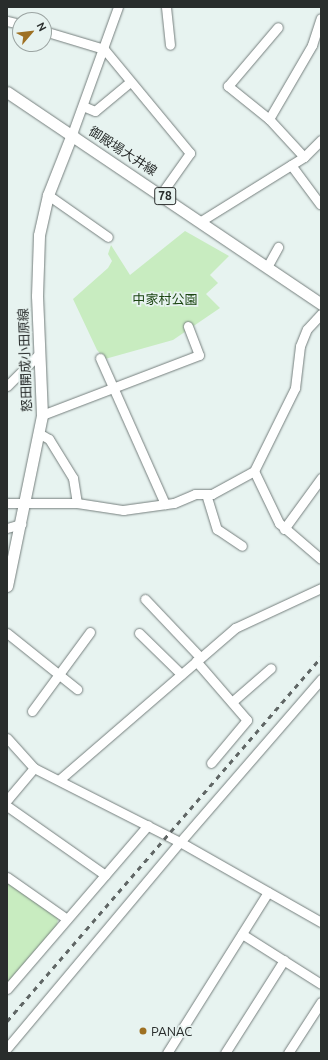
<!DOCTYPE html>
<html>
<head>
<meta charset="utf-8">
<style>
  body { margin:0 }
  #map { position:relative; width:328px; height:1060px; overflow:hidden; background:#e7f3f0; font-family:Ubuntu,"Noto Sans JP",sans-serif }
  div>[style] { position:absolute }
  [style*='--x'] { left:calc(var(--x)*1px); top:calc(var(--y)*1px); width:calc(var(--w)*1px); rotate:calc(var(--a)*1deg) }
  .green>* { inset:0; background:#c8ecc0 }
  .roads { filter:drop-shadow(0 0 1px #757f7d) drop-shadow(0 0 1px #757f7d) }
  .minor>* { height:9px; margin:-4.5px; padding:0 4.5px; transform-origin:4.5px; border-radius:4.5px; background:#fff }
  .major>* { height:11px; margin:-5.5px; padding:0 5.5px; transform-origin:5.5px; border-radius:5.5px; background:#fff }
  .rail>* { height:2.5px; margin-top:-1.25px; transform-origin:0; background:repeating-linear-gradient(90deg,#606665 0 5px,transparent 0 10px) }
  .dots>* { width:11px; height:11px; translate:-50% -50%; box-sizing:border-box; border:2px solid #e7f3f0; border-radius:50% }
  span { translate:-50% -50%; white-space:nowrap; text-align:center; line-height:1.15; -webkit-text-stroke:3.5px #e7f3f0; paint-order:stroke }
  .shield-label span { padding:1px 3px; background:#e7f3f0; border:1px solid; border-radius:3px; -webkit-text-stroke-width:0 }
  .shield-label { font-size:12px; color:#292d2c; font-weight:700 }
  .street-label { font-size:13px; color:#292d2c }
  .park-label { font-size:13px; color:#1b4511 }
  .poi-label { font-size:13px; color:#292d2c }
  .left { translate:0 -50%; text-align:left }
  .frame { position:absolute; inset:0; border:8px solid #292d2c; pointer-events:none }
  .north { position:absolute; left:12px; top:12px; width:40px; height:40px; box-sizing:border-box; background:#e7f3f0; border:1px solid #9ba4a2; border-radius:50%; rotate:62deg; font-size:11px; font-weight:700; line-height:16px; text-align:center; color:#292d2c }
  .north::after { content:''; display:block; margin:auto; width:14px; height:18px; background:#9e7022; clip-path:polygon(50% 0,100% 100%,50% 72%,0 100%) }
</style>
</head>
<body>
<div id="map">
  <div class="green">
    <i style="clip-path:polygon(185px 231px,229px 256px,210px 275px,218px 283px,206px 294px,220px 308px,173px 340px,105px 359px,97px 350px,73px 299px,108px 268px,112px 261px,108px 254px,111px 245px,130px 275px)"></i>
    <i style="clip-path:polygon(7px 882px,58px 918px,57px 926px,7px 986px)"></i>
  </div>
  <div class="roads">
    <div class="minor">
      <i style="--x:166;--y:7;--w:38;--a:84"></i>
      <i style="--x:7;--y:21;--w:13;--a:13"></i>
      <i style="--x:44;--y:31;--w:63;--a:16.7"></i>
      <i style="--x:104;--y:49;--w:135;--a:50.4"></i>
      <i style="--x:190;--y:153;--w:50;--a:125.3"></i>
      <i style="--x:83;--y:106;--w:13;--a:23"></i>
      <i style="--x:95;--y:111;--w:45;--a:-39.6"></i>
      <i style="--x:269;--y:119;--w:86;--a:-59.8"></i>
      <i style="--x:312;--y:45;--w:28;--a:-72"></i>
      <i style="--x:72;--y:134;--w:135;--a:-70.1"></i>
      <i style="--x:304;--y:157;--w:24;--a:-45"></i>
      <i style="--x:291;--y:165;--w:49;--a:53.4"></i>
      <i style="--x:48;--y:195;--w:73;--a:35"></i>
      <i style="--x:201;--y:221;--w:121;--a:-31.9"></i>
      <i style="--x:304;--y:157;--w:52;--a:-132.6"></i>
      <i style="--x:269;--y:119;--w:53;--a:-141.2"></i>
      <i style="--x:228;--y:86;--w:77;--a:-49.7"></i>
      <i style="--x:267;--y:267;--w:23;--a:-61"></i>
      <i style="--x:100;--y:358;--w:160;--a:66"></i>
      <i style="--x:7;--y:386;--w:45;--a:-45"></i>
      <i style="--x:42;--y:415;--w:168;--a:-20.9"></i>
      <i style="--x:199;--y:355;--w:31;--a:-111"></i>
      <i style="--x:40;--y:434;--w:10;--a:29"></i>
      <i style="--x:49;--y:439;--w:46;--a:58.4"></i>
      <i style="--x:73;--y:478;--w:25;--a:81"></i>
      <i style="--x:254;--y:471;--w:58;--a:64.3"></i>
      <i style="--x:279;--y:523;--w:55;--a:40.6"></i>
      <i style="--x:206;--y:494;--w:37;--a:73"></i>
      <i style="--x:217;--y:529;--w:30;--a:34"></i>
      <i style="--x:7;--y:503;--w:70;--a:0"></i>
      <i style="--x:77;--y:503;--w:47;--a:8.7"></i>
      <i style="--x:123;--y:510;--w:51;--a:-7.8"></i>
      <i style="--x:174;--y:503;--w:23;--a:-23"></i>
      <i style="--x:195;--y:494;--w:17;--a:0"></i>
      <i style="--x:212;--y:494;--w:48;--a:-28.7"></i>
      <i style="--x:254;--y:471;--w:93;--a:-63.7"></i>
      <i style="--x:295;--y:388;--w:42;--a:-83.2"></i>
      <i style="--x:300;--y:346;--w:18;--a:-68"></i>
      <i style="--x:307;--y:329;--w:21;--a:-47"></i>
      <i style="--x:7;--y:528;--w:15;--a:-16"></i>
      <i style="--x:284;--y:529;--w:63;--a:-54"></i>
      <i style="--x:145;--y:599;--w:80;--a:46.5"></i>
      <i style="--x:7;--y:633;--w:90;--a:38.7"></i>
      <i style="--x:139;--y:633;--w:59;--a:44.3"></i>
      <i style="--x:196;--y:661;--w:78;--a:49.2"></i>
      <i style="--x:247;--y:720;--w:56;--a:129.9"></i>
      <i style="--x:233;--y:701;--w:50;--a:-41"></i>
      <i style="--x:32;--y:711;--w:98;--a:-53.7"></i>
      <i style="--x:7;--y:738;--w:40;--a:48"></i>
      <i style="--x:34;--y:768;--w:164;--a:26.9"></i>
      <i style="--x:180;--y:842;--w:216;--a:-49.1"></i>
      <i style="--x:59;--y:780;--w:233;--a:-40.8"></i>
      <i style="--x:235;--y:628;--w:95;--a:-24.9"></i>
      <i style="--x:7;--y:800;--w:42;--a:-49.8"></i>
      <i style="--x:7;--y:806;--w:120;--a:35.1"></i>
      <i style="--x:7;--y:877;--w:73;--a:35"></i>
      <i style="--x:242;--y:934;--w:93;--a:32.3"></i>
      <i style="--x:7;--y:989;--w:216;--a:-49.3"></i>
      <i style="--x:7;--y:1048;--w:269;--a:-50"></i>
      <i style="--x:180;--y:842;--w:162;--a:29.6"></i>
      <i style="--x:167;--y:1053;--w:190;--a:-57.9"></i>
      <i style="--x:225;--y:1053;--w:110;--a:-57.6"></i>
      <i style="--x:288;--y:1053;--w:61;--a:-57.1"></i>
    </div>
    <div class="major">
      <i style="--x:7;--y:92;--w:379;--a:34"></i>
      <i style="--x:7;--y:586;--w:175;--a:-78.4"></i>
      <i style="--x:42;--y:415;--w:119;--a:-92.4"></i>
      <i style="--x:37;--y:296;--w:61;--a:-88.1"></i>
      <i style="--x:39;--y:235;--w:41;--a:-77.3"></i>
      <i style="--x:48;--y:195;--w:66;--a:-68.5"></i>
    </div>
  </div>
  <div class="rail">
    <i style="--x:7;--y:1021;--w:481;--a:-49.2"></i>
  </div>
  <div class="dots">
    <i style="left:143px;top:1031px;background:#9e7022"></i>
  </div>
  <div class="shield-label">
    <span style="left:165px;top:196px">78</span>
  </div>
  <div class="street-label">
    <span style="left:123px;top:151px;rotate:33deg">御殿場大井線</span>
    <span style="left:25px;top:360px;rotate:-92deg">怒田開成小田原線</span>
  </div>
  <div class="park-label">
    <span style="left:165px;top:299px">中家村公園</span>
  </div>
  <div class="poi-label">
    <span class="left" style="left:151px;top:1031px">PANAC</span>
  </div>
  <div class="frame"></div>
  <div class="north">N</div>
</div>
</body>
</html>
